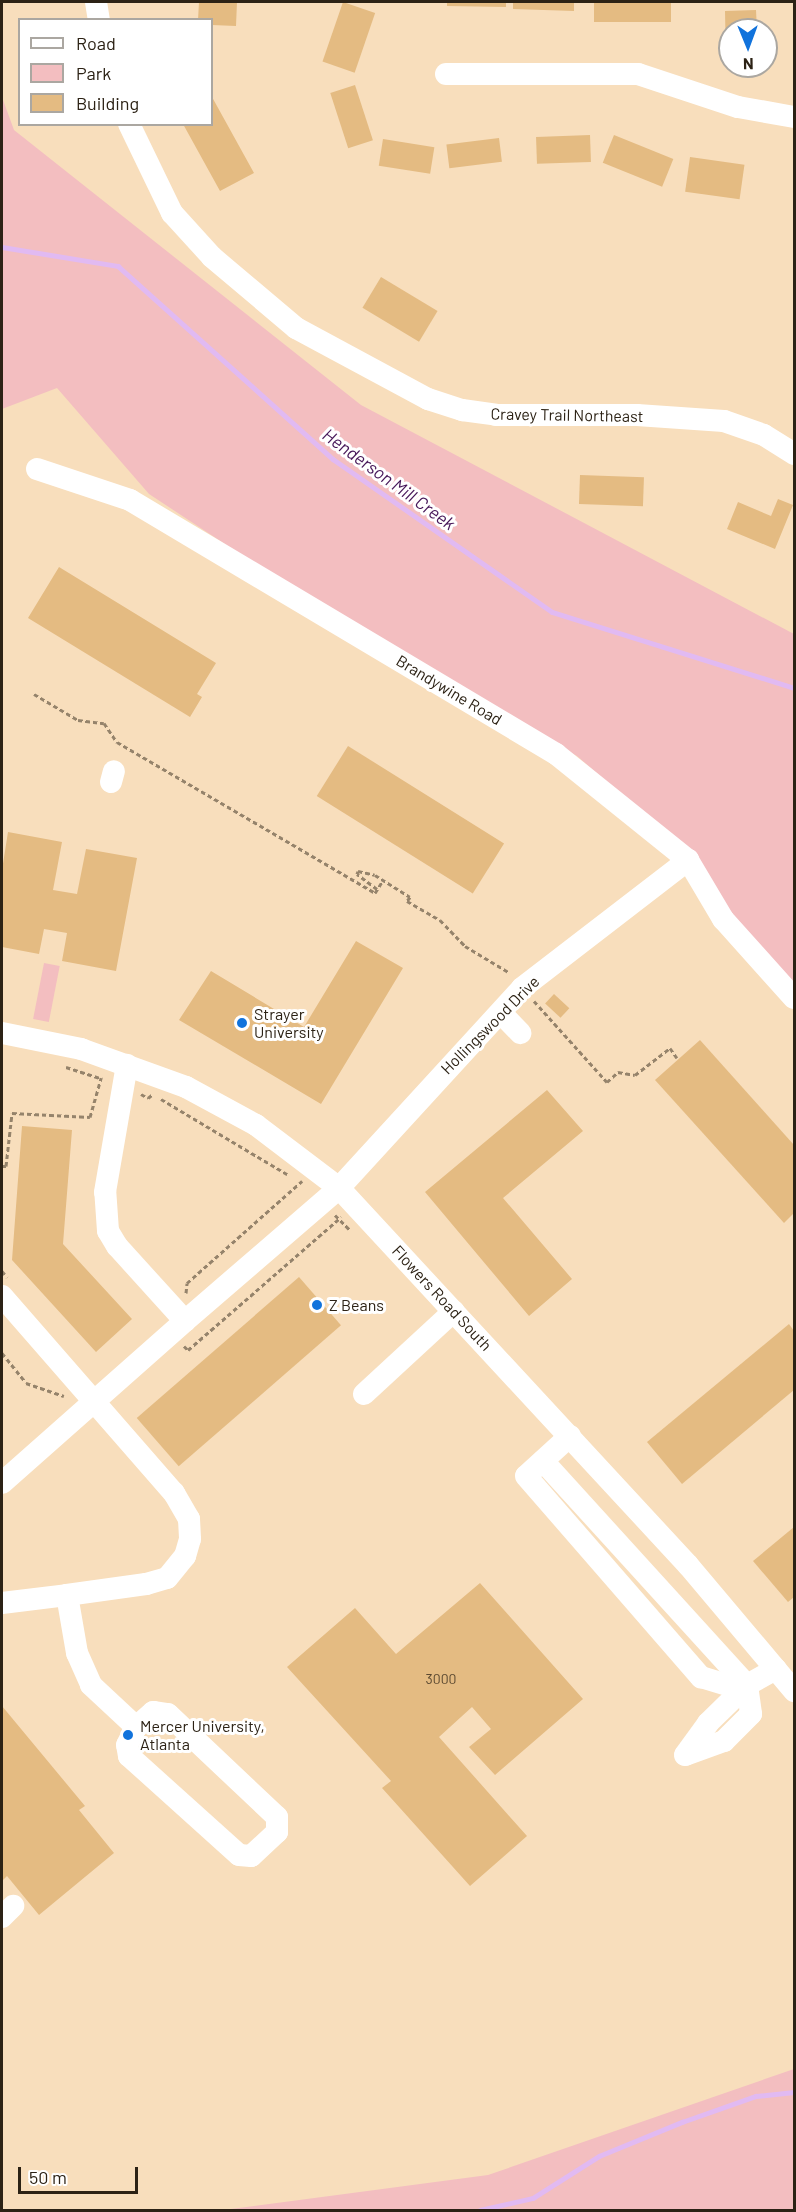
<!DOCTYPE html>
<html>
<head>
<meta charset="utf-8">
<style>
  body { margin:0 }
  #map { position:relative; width:796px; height:2212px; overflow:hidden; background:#f8debc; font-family:Barlow,sans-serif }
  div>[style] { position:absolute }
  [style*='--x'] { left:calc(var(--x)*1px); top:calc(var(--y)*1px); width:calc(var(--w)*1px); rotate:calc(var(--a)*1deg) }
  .green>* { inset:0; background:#f3bec0; transform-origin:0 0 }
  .stream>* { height:4.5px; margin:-2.25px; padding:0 2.25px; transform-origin:2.25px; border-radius:2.25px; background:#e1baf2 }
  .building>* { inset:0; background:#e4bb82; transform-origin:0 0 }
  .path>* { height:3px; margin-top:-1.5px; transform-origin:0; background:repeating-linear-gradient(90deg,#95836b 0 4.5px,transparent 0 7.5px) }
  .minor>* { height:22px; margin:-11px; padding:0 11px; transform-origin:11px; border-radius:11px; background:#fff }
  .dots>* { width:16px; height:16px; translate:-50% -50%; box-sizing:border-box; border:3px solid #fff; border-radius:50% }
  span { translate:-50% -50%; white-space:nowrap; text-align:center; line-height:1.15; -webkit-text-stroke:6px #fff; paint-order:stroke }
  .number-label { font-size:14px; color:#5a4830 }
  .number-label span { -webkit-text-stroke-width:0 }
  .street-label { font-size:16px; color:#2c2215 }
  .poi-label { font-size:16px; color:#2c2215 }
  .left { translate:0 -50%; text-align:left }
  .water-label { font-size:18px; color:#461658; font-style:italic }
  .frame { position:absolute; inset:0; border:3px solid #2c2215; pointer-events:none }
  .legend { position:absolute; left:18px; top:18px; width:195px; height:108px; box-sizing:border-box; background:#fff; border:2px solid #aba7a1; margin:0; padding:8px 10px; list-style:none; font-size:18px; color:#2c2215 }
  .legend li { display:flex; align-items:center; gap:12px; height:30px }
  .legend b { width:30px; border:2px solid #aba7a1 }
  .north { position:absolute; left:718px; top:18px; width:60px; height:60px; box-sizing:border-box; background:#fff; border:2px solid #aba7a1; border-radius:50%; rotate:179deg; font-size:16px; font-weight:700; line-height:24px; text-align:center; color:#2c2215 }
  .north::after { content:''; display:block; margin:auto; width:21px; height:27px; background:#1173dc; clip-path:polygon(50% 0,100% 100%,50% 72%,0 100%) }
  .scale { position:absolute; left:18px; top:2167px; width:120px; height:27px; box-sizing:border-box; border:3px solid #2c2215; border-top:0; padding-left:8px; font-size:18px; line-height:21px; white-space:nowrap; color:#2c2215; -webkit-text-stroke:4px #fff; paint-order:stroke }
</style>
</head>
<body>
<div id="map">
  <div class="green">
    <i style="clip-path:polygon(2px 97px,14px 130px,361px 405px,794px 634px,794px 995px,668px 835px,577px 756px,433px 681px,149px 494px,57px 388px,2px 409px)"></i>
    <i style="left:44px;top:963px;width:16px;height:57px;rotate:11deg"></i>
    <i style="clip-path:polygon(794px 2069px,794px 2210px,223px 2210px,488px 2175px)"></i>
  </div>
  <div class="stream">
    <i style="--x:2;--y:247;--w:118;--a:9.3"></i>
    <i style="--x:118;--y:266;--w:289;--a:41.9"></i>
    <i style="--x:333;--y:459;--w:267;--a:34.9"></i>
    <i style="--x:552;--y:612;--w:254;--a:17.4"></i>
    <i style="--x:480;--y:2210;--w:54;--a:-12.8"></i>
    <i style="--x:533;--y:2198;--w:78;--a:-32.5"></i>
    <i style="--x:599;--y:2156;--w:90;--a:-22.3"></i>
    <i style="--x:682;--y:2122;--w:78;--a:-19.4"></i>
    <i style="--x:756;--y:2096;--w:38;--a:-6"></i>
  </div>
  <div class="building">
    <i style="clip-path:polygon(199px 2px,237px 2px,236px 26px,212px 25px,212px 20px,198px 20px)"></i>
    <i style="left:343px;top:2px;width:34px;height:63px;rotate:19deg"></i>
    <i style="clip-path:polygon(447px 2px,506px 2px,506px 7px,447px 6px)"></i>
    <i style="clip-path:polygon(513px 2px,574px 2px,574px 11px,513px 9px)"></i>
    <i style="left:594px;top:2px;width:77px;height:20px"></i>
    <i style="clip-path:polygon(756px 10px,757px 30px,730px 30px,730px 63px,726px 63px,725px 11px)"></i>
    <i style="left:355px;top:85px;width:58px;height:26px;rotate:72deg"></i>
    <i style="clip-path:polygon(212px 97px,254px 173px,220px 191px,183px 124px,212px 124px)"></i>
    <i style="left:590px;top:135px;width:27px;height:54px;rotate:88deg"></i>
    <i style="left:614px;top:135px;width:64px;height:30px;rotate:22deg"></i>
    <i style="left:499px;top:138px;width:24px;height:53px;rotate:83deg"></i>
    <i style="left:383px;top:139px;width:52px;height:27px;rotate:9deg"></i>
    <i style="left:690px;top:157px;width:55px;height:35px;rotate:8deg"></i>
    <i style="left:381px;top:277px;width:66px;height:36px;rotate:31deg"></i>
    <i style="left:580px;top:475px;width:64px;height:29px;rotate:2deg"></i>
    <i style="clip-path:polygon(778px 499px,793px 505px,775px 549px,727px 529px,738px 502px,771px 516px)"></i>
    <i style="clip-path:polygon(59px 567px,216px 663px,197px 694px,202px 697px,190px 717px,28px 618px)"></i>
    <i style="left:348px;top:746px;width:184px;height:59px;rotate:32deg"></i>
    <i style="clip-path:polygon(8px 832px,62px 842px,53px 890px,77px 894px,86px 849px,137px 858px,116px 971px,62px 961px,67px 933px,44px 929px,39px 954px,2px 947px,2px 870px)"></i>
    <i style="clip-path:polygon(356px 941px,403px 968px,321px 1104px,179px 1020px,211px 971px,304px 1027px)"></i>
    <i style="left:554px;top:994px;width:21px;height:13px;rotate:43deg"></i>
    <i style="clip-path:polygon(700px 1040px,794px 1145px,794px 1213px,784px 1223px,655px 1080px)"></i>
    <i style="clip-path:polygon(547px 1090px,583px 1131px,503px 1198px,572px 1279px,529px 1316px,425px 1192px)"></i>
    <i style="clip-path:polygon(22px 1126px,72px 1130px,63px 1244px,132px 1319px,96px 1352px,12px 1260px)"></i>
    <i style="left:299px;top:1277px;width:64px;height:215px;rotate:49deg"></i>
    <i style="clip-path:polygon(789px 1324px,794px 1331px,794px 1390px,682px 1484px,647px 1442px)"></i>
    <i style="clip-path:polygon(794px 1527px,794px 1597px,788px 1602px,753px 1561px)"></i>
    <i style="clip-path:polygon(480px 1583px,583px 1699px,495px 1775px,469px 1747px,491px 1729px,472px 1707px,439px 1737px,527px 1836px,470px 1886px,382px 1788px,391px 1781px,287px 1667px,355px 1608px,396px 1654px)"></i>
    <i style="clip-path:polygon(2px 1706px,85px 1806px,79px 1810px,114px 1853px,39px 1915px,7px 1876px,2px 1881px)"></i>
  </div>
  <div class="path">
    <i style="--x:34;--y:694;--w:51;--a:30.6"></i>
    <i style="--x:78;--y:720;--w:26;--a:7"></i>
    <i style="--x:104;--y:723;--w:23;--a:56"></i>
    <i style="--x:117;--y:742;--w:299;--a:30.3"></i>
    <i style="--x:375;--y:893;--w:15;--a:-58"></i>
    <i style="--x:377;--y:889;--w:25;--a:-143"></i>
    <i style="--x:357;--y:874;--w:3;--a:-72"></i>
    <i style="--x:358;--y:871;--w:17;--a:13"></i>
    <i style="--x:375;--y:875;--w:41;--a:32.2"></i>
    <i style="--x:410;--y:897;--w:5;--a:127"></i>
    <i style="--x:407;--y:901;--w:38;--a:30"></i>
    <i style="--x:440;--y:920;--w:36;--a:46"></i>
    <i style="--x:465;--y:946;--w:52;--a:31"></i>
    <i style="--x:534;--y:1001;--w:109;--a:48"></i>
    <i style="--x:607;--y:1082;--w:15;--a:-42"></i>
    <i style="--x:618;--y:1072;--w:17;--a:10"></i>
    <i style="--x:635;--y:1075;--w:44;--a:-37.6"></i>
    <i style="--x:670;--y:1048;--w:12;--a:55"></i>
    <i style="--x:66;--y:1067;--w:38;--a:18"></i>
    <i style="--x:141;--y:1094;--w:8;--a:30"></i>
    <i style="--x:148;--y:1098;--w:6;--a:-39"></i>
    <i style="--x:161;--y:1099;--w:147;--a:30.8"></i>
    <i style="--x:2;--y:1166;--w:4;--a:0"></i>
    <i style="--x:6;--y:1166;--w:53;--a:-83.5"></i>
    <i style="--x:12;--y:1113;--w:78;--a:2.9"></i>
    <i style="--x:90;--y:1117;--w:41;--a:-74.2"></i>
    <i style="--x:335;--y:1215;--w:20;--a:45"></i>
    <i style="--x:2;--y:1271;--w:8;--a:50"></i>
    <i style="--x:186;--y:1293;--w:10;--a:-84"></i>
    <i style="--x:187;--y:1283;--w:154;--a:-41.6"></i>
    <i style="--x:184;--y:1346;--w:6;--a:45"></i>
    <i style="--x:188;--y:1350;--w:203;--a:-41"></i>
    <i style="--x:2;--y:1353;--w:38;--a:51"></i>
    <i style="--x:26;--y:1383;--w:40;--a:18.9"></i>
  </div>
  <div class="minor">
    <i style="--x:96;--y:2;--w:18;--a:81"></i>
    <i style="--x:446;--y:74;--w:192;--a:0"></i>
    <i style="--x:638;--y:74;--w:105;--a:18.3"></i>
    <i style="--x:738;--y:107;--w:57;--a:10.1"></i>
    <i style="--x:129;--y:124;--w:99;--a:64.2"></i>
    <i style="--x:172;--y:213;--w:59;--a:47.7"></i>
    <i style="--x:212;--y:257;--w:110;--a:40.2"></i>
    <i style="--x:296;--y:328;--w:150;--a:28.3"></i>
    <i style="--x:428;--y:399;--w:36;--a:18"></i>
    <i style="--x:462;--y:410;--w:34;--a:8"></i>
    <i style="--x:496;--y:415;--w:141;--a:0"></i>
    <i style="--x:637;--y:415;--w:87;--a:3.9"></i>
    <i style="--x:724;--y:421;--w:42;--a:19.3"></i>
    <i style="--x:764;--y:435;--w:36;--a:32"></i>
    <i style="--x:37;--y:469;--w:98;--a:18.4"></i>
    <i style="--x:130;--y:500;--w:496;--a:30.8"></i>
    <i style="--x:556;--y:754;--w:169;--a:38.8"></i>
    <i style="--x:688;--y:860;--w:69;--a:59.3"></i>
    <i style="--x:723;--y:919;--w:106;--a:48.1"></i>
    <i style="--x:111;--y:782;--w:11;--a:-75"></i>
    <i style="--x:501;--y:1013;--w:28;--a:46"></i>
    <i style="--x:2;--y:1033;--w:81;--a:11.4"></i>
    <i style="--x:81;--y:1049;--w:112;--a:19.9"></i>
    <i style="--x:186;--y:1087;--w:80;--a:28.5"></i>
    <i style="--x:256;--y:1125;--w:104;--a:37.2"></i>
    <i style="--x:339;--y:1188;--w:514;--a:47.21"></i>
    <i style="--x:688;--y:1565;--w:165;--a:49.9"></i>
    <i style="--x:2;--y:1296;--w:262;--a:48.9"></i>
    <i style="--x:174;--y:1493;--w:30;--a:60"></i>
    <i style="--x:189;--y:1519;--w:20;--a:87"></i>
    <i style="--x:190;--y:1539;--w:18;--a:106"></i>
    <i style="--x:185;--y:1556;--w:28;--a:129"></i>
    <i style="--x:167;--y:1578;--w:22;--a:164"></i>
    <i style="--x:146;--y:1584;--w:80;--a:172.1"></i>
    <i style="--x:67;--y:1595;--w:59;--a:80.2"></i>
    <i style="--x:77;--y:1653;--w:35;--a:66"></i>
    <i style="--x:91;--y:1685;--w:62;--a:43"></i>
    <i style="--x:136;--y:1727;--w:23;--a:-41"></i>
    <i style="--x:153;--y:1712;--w:15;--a:8"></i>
    <i style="--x:168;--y:1714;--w:150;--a:43.4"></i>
    <i style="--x:277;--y:1817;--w:15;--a:90"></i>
    <i style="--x:277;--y:1832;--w:35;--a:137"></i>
    <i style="--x:251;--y:1856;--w:12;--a:-175"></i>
    <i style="--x:239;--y:1855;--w:148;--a:-138"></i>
    <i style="--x:129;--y:1756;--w:11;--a:-100"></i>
    <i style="--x:127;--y:1745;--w:20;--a:-63"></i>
    <i style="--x:185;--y:1321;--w:203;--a:-40.8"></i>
    <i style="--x:339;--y:1188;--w:271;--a:-47.5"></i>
    <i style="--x:522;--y:988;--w:210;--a:-37.6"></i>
    <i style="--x:364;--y:1394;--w:122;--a:-42.7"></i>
    <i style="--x:570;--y:1436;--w:59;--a:137.7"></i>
    <i style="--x:526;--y:1476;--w:267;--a:49"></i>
    <i style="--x:701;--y:1677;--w:31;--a:17"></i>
    <i style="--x:731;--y:1686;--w:16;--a:-4"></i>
    <i style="--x:747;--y:1685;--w:33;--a:-29"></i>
    <i style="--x:543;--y:1461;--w:303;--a:47.7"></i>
    <i style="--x:747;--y:1685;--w:29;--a:82"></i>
    <i style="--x:751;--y:1714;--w:38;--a:135"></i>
    <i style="--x:724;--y:1741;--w:41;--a:160.3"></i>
    <i style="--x:685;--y:1755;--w:39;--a:-54"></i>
    <i style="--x:708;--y:1723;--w:54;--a:-44.3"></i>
    <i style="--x:2;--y:1483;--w:244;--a:-41.5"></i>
    <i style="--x:185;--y:1321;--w:101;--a:-132.2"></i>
    <i style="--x:117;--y:1246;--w:17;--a:-121"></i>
    <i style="--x:108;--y:1231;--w:39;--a:-94"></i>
    <i style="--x:105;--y:1192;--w:129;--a:-80.2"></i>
    <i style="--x:2;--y:1603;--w:65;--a:-7"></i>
    <i style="--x:2;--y:1917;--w:16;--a:-45"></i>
  </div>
  <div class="dots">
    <i style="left:242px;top:1023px;background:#1173dc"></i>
    <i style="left:317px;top:1305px;background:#1173dc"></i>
    <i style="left:128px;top:1735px;background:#1173dc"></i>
  </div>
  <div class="number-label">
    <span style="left:441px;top:1679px">3000</span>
  </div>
  <div class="street-label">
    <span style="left:567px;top:415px;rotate:1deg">Cravey Trail Northeast</span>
    <span style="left:449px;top:690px;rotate:31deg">Brandywine Road</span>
    <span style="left:490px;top:1025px;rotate:-45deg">Hollingswood Drive</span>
    <span style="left:442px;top:1298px;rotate:47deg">Flowers Road South</span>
  </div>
  <div class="poi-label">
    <span class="left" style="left:254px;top:1023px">Strayer<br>University</span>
    <span class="left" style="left:329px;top:1305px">Z Beans</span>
    <span class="left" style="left:140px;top:1735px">Mercer University,<br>Atlanta</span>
  </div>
  <div class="water-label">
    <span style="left:389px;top:479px;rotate:36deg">Henderson Mill Creek</span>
  </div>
  <div class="frame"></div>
  <ul class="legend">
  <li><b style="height:8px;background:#fff"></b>Road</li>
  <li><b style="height:16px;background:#f3bec0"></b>Park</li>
  <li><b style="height:16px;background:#e4bb82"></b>Building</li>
  </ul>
  <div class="north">N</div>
  <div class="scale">50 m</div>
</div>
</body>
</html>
